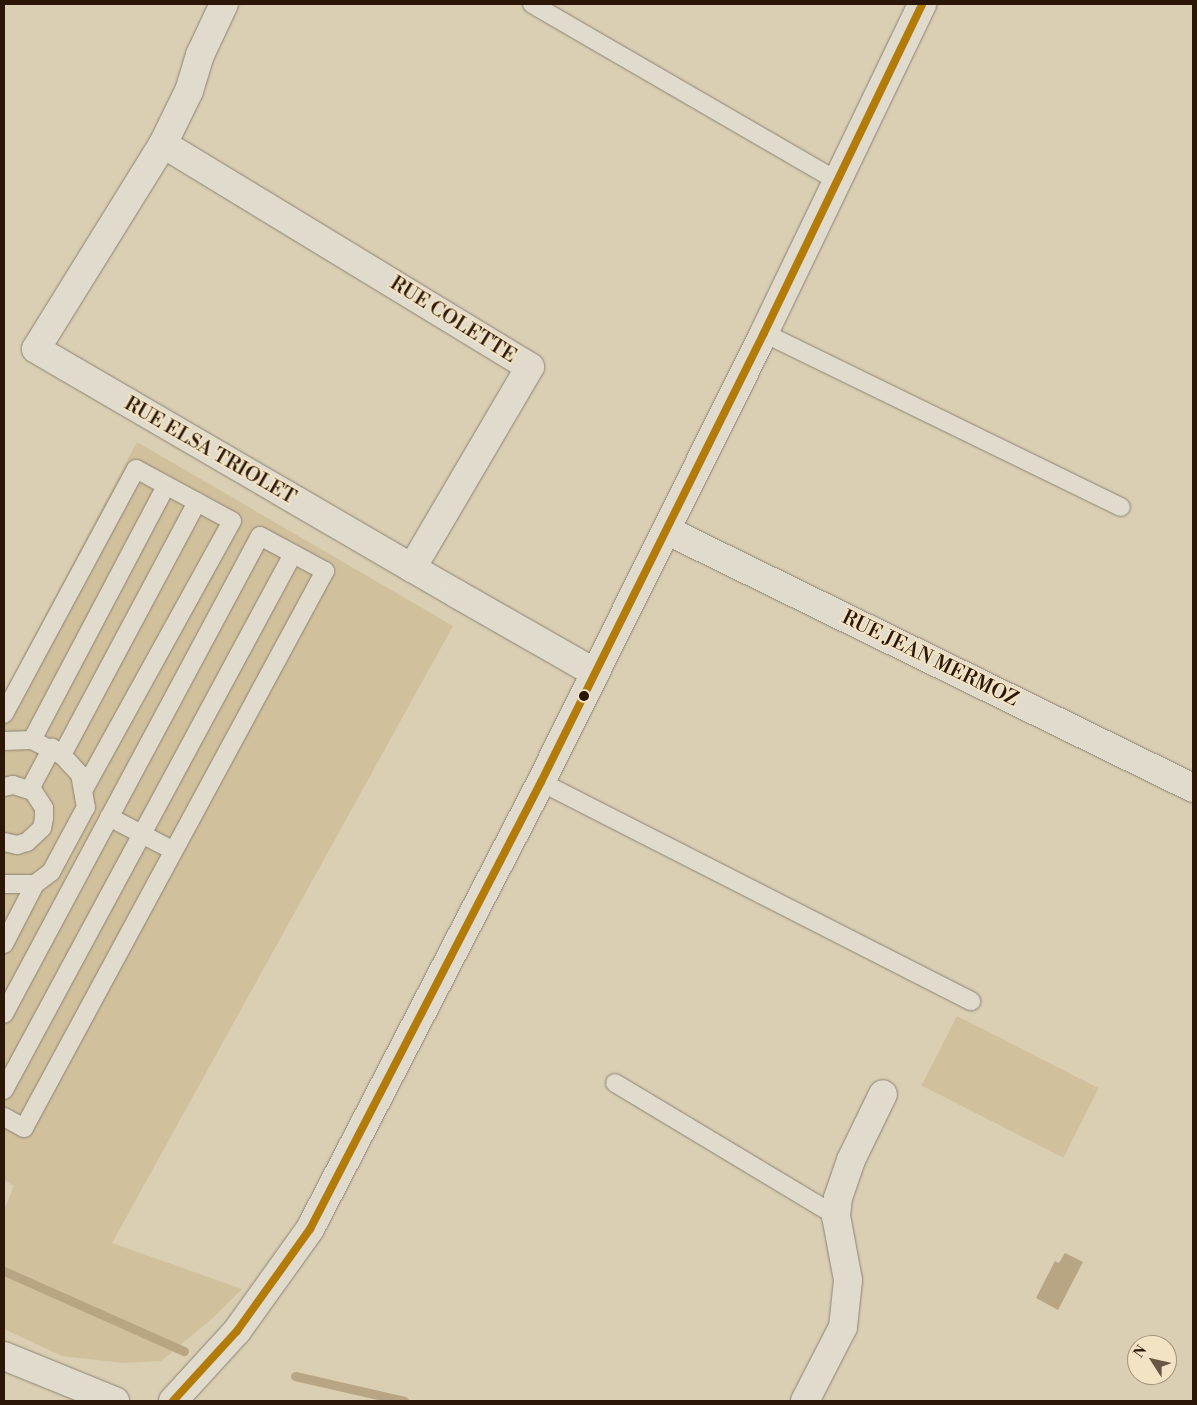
<!DOCTYPE html>
<html>
<head>
<meta charset="utf-8">
<style>
  body { margin:0 }
  #map { position:relative; width:1197px; height:1405px; overflow:hidden; background:#daceb3; font-family:"Libre Bodoni",serif }
  div>[style] { position:absolute }
  [style*='--x'] { left:calc(var(--x)*1px); top:calc(var(--y)*1px); width:calc(var(--w)*1px); rotate:calc(var(--a)*1deg) }
  .green>* { inset:0; background:#d1c09c; transform-origin:0 0 }
  .water>* { inset:0; background:#b8a583 }
  .stream>* { height:9px; margin:-4.5px; padding:0 4.5px; transform-origin:4.5px; border-radius:4.5px; background:#b8a583 }
  .roads { filter:drop-shadow(0 0 1px #8c8373) drop-shadow(0 0 1px #8c8373) }
  .lane>* { height:18px; margin:-9px; padding:0 9px; transform-origin:9px; border-radius:9px; background:#e1dbcd }
  .street>* { height:28px; margin:-14px; padding:0 14px; transform-origin:14px; border-radius:14px; background:#e1dbcd }
  .secondary>* { height:28px; margin:-14px; padding:0 14px; transform-origin:14px; border-radius:14px; background:#e1dbcd }
  .bus-1>* { height:8px; margin:-4px; padding:0 4px; transform-origin:4px; border-radius:4px; background:#b27b0a }
  .dots>* { width:14px; height:14px; translate:-50% -50%; box-sizing:border-box; border:2px solid #f1e3c3; border-radius:50% }
  span { translate:-50% -50%; white-space:nowrap; text-align:center; line-height:1.15; -webkit-text-stroke:4px #f1e3c3; paint-order:stroke }
  .street-label { font-size:20px; color:#2c1608 }
  .frame { position:absolute; inset:0; border:5px solid #2c1608; pointer-events:none }
  .north { position:absolute; left:1127px; top:1335px; width:50px; height:50px; box-sizing:border-box; background:#f1e3c3; border:1px solid #a29178; border-radius:50%; rotate:305deg; font-size:14px; font-weight:700; line-height:20px; text-align:center; color:#2c1608 }
  .north::after { content:''; display:block; margin:auto; width:18px; height:22px; background:#695644; clip-path:polygon(50% 0,100% 100%,50% 72%,0 100%) }
</style>
</head>
<body>
<div id="map">
  <div class="green">
    <i style="clip-path:polygon(137px 442px,453px 626px,112px 1243px,242px 1289px,214px 1317px,161px 1361px,123px 1363px,62px 1356px,4px 1329px,4px 1210px,14px 1186px,4px 1180px,4px 693px)"></i>
    <i style="left:957px;top:1016px;width:159px;height:78px;rotate:27deg"></i>
  </div>
  <div class="water">
    <i style="clip-path:polygon(1065px 1253px,1083px 1262px,1058px 1310px,1036px 1298px,1055px 1261px,1059px 1263px)"></i>
  </div>
  <div class="stream">
    <i style="--x:4;--y:1271;--w:197;--a:24"></i>
    <i style="--x:295;--y:1376;--w:112;--a:12.9"></i>
  </div>
  <div class="roads">
    <div class="lane">
      <i style="--x:532;--y:4;--w:353;--a:30.1"></i>
      <i style="--x:764;--y:333;--w:397;--a:26"></i>
      <i style="--x:4;--y:714;--w:278;--a:-61.7"></i>
      <i style="--x:136;--y:469;--w:109;--a:28.4"></i>
      <i style="--x:232;--y:521;--w:306;--a:118.9"></i>
      <i style="--x:32;--y:740;--w:287;--a:-62.2"></i>
      <i style="--x:4;--y:741;--w:28;--a:-2"></i>
      <i style="--x:32;--y:740;--w:34;--a:27"></i>
      <i style="--x:62;--y:755;--w:26;--a:47"></i>
      <i style="--x:80;--y:774;--w:34;--a:80"></i>
      <i style="--x:86;--y:807;--w:74;--a:118.3"></i>
      <i style="--x:51;--y:872;--w:20;--a:143"></i>
      <i style="--x:35;--y:884;--w:31;--a:180"></i>
      <i style="--x:62;--y:755;--w:287;--a:-61.9"></i>
      <i style="--x:541;--y:782;--w:483;--a:27"></i>
      <i style="--x:4;--y:787;--w:9;--a:-13"></i>
      <i style="--x:13;--y:785;--w:21;--a:17"></i>
      <i style="--x:33;--y:791;--w:20;--a:57"></i>
      <i style="--x:44;--y:808;--w:10;--a:90"></i>
      <i style="--x:44;--y:818;--w:10;--a:101"></i>
      <i style="--x:42;--y:828;--w:21;--a:137"></i>
      <i style="--x:27;--y:842;--w:10;--a:163"></i>
      <i style="--x:17;--y:845;--w:13;--a:-167"></i>
      <i style="--x:30;--y:789;--w:47;--a:-61.8"></i>
      <i style="--x:109;--y:817;--w:71;--a:27.6"></i>
      <i style="--x:4;--y:944;--w:68;--a:-62.7"></i>
      <i style="--x:4;--y:1014;--w:542;--a:-61.83"></i>
      <i style="--x:260;--y:536;--w:74;--a:28.3"></i>
      <i style="--x:325;--y:571;--w:633;--a:118.39"></i>
      <i style="--x:24;--y:1128;--w:23;--a:-151"></i>
      <i style="--x:615;--y:1083;--w:258;--a:31"></i>
      <i style="--x:4;--y:1090;--w:609;--a:-61.67"></i>
    </div>
    <div class="street">
      <i style="--x:163;--y:144;--w:59;--a:-63.9"></i>
      <i style="--x:189;--y:91;--w:38;--a:-73"></i>
      <i style="--x:200;--y:55;--w:56;--a:-64.8"></i>
      <i style="--x:666;--y:530;--w:587;--a:26.08"></i>
      <i style="--x:412;--y:568;--w:233;--a:-59.6"></i>
      <i style="--x:530;--y:367;--w:429;--a:-148.7"></i>
      <i style="--x:163;--y:144;--w:241;--a:121.8"></i>
      <i style="--x:36;--y:349;--w:435;--a:30.2"></i>
      <i style="--x:412;--y:568;--w:52;--a:30"></i>
      <i style="--x:457;--y:594;--w:158;--a:29.7"></i>
      <i style="--x:805;--y:1401;--w:83;--a:-62.8"></i>
      <i style="--x:843;--y:1327;--w:47;--a:-83.9"></i>
      <i style="--x:848;--y:1280;--w:65;--a:-100.6"></i>
      <i style="--x:836;--y:1216;--w:18;--a:-84"></i>
      <i style="--x:838;--y:1198;--w:40;--a:-71.1"></i>
      <i style="--x:851;--y:1160;--w:73;--a:-64.1"></i>
    </div>
    <div class="secondary">
      <i style="--x:4;--y:1356;--w:120;--a:22.1"></i>
      <i style="--x:173;--y:1401;--w:95;--a:-47.6"></i>
      <i style="--x:237;--y:1331;--w:125;--a:-54.4"></i>
      <i style="--x:310;--y:1229;--w:503;--a:-62.67"></i>
      <i style="--x:541;--y:782;--w:501;--a:-63.59"></i>
      <i style="--x:764;--y:333;--w:365;--a:-64.3"></i>
    </div>
  </div>
  <div class="bus-1">
    <i style="--x:173;--y:1401;--w:95;--a:-47.6"></i>
    <i style="--x:237;--y:1331;--w:125;--a:-54.4"></i>
    <i style="--x:310;--y:1229;--w:503;--a:-62.67"></i>
    <i style="--x:541;--y:782;--w:501;--a:-63.59"></i>
    <i style="--x:764;--y:333;--w:365;--a:-64.3"></i>
  </div>
  <div class="dots">
    <i style="left:584px;top:696px;background:#2c1608"></i>
  </div>
  <div class="street-label">
    <span style="left:453px;top:320px;rotate:32deg">RUE COLETTE</span>
    <span style="left:210px;top:451px;rotate:30deg">RUE ELSA TRIOLET</span>
    <span style="left:930px;top:659px;rotate:26deg">RUE JEAN MERMOZ</span>
  </div>
  <div class="frame"></div>
  <div class="north">N</div>
</div>
</body>
</html>
